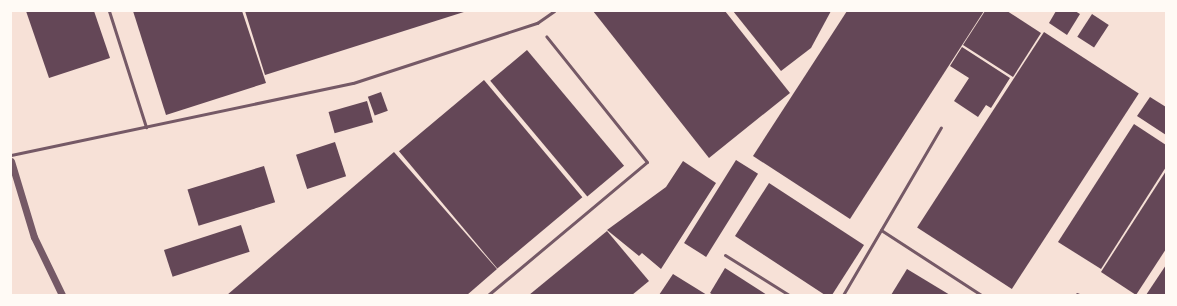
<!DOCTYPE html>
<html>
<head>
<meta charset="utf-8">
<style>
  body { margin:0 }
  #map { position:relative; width:1177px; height:306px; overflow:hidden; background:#f7e1d7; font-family:"Exo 2",sans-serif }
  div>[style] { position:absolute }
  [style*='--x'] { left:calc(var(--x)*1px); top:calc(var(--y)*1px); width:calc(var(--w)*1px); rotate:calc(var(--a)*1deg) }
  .building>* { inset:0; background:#644757; transform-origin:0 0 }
  .service>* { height:3px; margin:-1.5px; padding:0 1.5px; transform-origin:1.5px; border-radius:1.5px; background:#755966 }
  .tertiary>* { height:7px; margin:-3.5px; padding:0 3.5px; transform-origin:3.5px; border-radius:3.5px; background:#755966 }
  span { translate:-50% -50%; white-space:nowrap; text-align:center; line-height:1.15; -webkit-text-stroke:3.5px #fffaf5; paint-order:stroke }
  .frame { position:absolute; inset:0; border:12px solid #fffaf5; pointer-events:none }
</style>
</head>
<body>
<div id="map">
  <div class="building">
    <i style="clip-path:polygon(26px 11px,94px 11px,110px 58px,49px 78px)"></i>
    <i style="clip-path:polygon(133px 11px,242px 11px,266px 83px,166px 115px)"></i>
    <i style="clip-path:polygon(245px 11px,467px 11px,265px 75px)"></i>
    <i style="clip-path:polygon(593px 11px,725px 11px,790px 93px,709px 158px)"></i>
    <i style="clip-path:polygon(733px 11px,831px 11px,811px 48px,781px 71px)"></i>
    <i style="clip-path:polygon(847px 11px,984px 11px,850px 219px,753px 156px)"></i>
    <i style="clip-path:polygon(985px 11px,1007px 11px,1041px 33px,1013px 77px,963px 45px)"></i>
    <i style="clip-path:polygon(1056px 11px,1075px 11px,1080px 14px,1067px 35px,1049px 23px)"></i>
    <i style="left:1092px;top:14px;width:20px;height:27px;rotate:33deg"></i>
    <i style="left:1044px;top:32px;width:113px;height:233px;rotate:33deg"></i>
    <i style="clip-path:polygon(962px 47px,1010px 78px,991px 108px,986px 105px,978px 117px,954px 101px,969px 78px,950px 66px)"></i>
    <i style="left:527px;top:50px;width:151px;height:48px;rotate:50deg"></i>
    <i style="left:484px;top:80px;width:153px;height:111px;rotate:50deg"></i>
    <i style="left:381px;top:92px;width:20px;height:14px;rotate:70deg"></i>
    <i style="clip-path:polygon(1150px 97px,1166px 107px,1166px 135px,1137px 116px)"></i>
    <i style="left:367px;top:101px;width:22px;height:40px;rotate:74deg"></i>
    <i style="clip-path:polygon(1134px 124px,1166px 145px,1166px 167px,1101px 269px,1058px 242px)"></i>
    <i style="left:335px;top:142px;width:36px;height:41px;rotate:72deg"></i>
    <i style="clip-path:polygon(394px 152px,497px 269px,467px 295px,227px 295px)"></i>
    <i style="left:736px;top:160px;width:26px;height:98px;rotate:32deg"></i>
    <i style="clip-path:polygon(683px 161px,716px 183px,661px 269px,642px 253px,639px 256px,607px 230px,666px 187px)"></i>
    <i style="left:264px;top:166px;width:38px;height:80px;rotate:73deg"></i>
    <i style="clip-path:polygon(1166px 171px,1166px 249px,1136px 295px,1101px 272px)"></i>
    <i style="clip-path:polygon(769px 183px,864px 245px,832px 295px,825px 295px,735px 236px)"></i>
    <i style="left:241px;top:225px;width:28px;height:81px;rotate:72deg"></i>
    <i style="clip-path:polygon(607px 231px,649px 281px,632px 295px,529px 295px)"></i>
    <i style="clip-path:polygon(1166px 265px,1166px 295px,1146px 295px)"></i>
    <i style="clip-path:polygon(725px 268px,767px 295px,713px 295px,710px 293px)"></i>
    <i style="clip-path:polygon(907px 269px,950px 295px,891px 295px)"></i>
    <i style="clip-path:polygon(673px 274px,707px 295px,659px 295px)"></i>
  </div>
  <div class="service">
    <i style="--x:109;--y:11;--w:122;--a:72.3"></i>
    <i style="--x:11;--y:155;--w:349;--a:-11.9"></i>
    <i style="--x:353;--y:83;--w:194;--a:-18.1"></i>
    <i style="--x:537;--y:23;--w:21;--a:-35"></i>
    <i style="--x:881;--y:230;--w:119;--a:33"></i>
    <i style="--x:725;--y:255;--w:75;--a:32"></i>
    <i style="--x:1077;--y:294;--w:2;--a:27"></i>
    <i style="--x:488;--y:295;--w:207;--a:-39.9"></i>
    <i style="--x:647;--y:162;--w:161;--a:-128.7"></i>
    <i style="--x:843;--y:295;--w:194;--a:-59.7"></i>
  </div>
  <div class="tertiary">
    <i style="--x:11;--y:161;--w:79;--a:73.2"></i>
    <i style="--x:34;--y:237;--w:64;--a:64.2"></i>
  </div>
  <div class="frame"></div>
</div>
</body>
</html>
